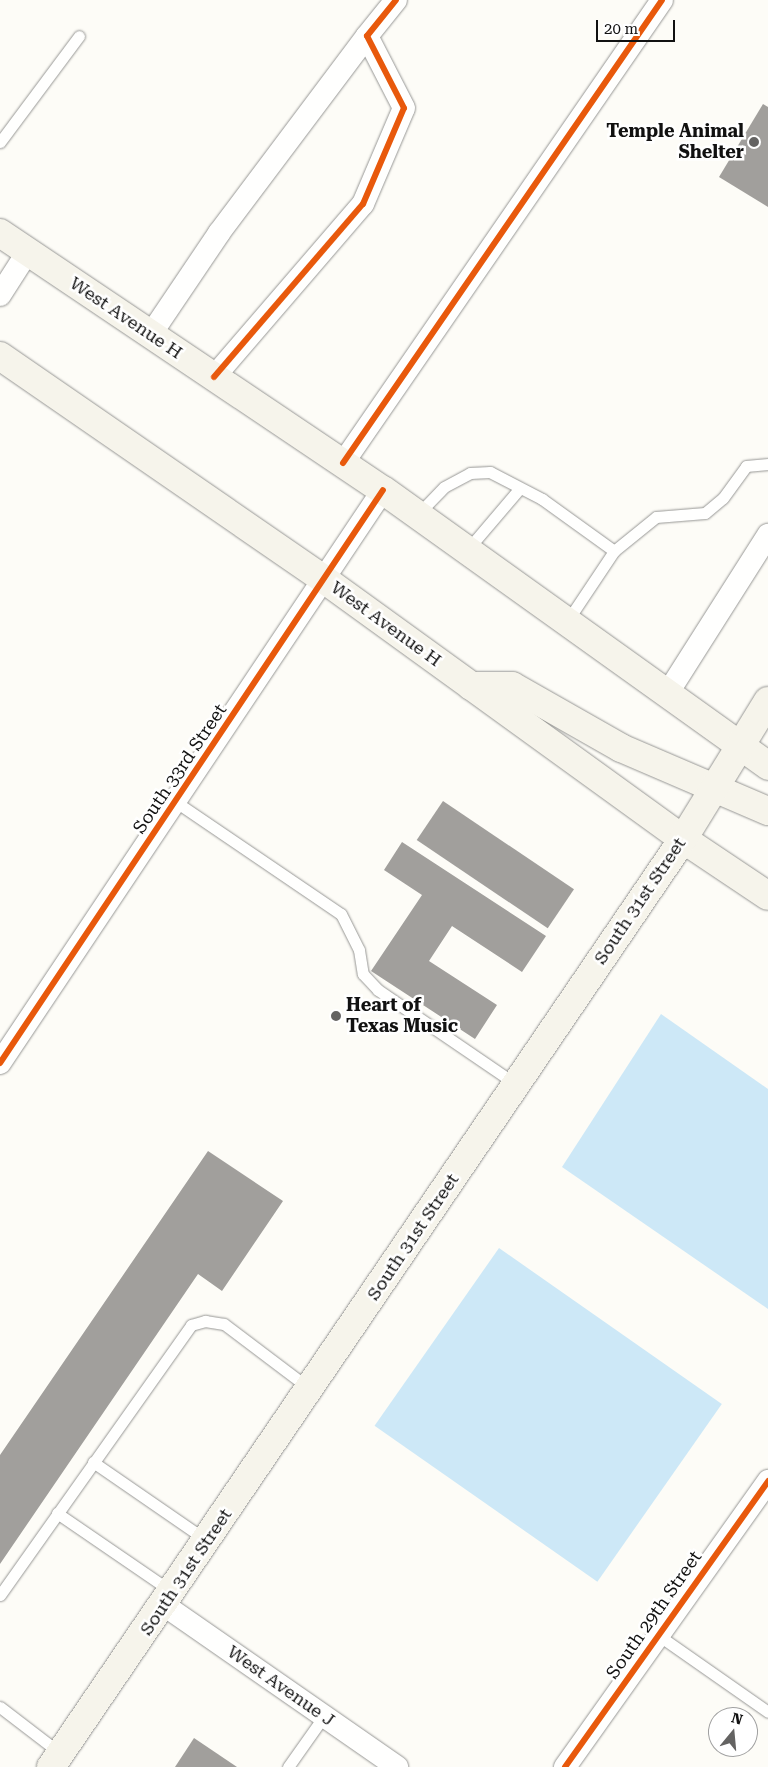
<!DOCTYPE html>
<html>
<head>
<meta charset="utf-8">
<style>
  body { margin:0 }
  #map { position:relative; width:768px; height:1767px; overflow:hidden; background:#fdfcf7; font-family:"Roboto Serif",serif }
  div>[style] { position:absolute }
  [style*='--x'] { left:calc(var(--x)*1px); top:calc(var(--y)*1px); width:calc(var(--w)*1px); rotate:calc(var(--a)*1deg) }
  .water>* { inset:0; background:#cde8f7; transform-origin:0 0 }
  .building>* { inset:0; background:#a19f9c; transform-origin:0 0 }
  .roads { filter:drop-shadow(0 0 1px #979795) drop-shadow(0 0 1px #979795) }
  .lane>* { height:11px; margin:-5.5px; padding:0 5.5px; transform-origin:5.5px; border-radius:5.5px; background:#fffffe }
  .street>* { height:22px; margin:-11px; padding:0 11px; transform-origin:11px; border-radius:11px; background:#fffffe }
  .secondary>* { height:28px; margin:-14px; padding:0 14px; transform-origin:14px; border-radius:14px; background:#f6f4eb }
  .cycleway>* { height:6px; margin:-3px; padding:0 3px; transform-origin:3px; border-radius:3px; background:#e8590c }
  .dots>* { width:14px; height:14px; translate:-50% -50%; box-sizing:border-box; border:2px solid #fff; border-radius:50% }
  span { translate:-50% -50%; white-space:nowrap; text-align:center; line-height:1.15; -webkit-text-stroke:5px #fff; paint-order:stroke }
  .poi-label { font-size:18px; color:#111; font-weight:700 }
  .right { translate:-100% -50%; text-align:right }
  .left { translate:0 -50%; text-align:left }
  .street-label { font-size:18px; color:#111 }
  .north { position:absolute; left:708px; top:1707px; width:50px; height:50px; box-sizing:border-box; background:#fff; border:1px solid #a0a0a0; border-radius:50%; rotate:17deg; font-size:14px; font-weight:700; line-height:20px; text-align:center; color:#111 }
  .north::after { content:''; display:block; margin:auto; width:18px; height:22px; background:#646362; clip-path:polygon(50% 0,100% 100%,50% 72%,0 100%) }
  .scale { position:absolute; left:596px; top:20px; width:79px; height:22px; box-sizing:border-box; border:2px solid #111; border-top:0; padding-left:6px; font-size:15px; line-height:18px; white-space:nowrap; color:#111; -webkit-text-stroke:4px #fff; paint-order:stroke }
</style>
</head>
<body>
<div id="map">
  <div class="water">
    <i style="clip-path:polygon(661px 1014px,768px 1089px,768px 1309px,562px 1167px)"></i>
    <i style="left:499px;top:1248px;width:272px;height:217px;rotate:35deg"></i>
  </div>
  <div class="building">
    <i style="clip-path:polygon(763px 104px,768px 107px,768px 207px,719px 177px)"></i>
    <i style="left:443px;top:801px;width:158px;height:47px;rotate:34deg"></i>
    <i style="clip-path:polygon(402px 842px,546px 936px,522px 972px,452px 926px,429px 961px,497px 1005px,475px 1039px,371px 971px,422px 895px,384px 870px)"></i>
    <i style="clip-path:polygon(208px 1151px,283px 1201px,222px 1291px,198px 1274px,0 1564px,0 1455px)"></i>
    <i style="clip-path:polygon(194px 1738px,237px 1767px,175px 1767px)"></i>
  </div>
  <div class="roads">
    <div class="lane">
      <i style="--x:0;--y:142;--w:132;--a:-53.3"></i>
      <i style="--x:418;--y:514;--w:37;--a:-46"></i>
      <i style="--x:444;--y:487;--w:30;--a:-28"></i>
      <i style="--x:470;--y:473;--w:20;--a:-3"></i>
      <i style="--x:490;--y:472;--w:59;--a:27.4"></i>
      <i style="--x:542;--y:499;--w:89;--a:35.8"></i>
      <i style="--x:614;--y:551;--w:83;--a:123.7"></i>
      <i style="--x:468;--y:549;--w:80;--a:-49.6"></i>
      <i style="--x:614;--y:551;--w:54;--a:-39"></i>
      <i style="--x:656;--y:517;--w:49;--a:-4.7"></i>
      <i style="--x:705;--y:513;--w:23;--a:-40"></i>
      <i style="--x:723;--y:498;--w:39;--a:-54"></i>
      <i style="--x:746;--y:466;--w:22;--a:-5"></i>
      <i style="--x:176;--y:802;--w:199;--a:34.2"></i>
      <i style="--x:341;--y:914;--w:40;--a:63.4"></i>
      <i style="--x:359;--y:950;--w:24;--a:81"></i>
      <i style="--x:363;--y:974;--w:22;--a:47"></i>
      <i style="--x:378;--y:990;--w:167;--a:34.3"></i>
      <i style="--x:93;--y:1462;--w:137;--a:34.6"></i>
      <i style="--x:57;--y:1513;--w:138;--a:34.4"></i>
      <i style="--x:0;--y:1595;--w:331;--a:-54.7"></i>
      <i style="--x:191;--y:1325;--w:15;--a:-16"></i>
      <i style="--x:205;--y:1321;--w:19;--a:9"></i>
      <i style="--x:224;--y:1324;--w:108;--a:37.1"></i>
      <i style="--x:658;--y:1635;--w:134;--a:35"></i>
      <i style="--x:0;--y:1707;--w:76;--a:37.5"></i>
      <i style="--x:288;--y:1767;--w:62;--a:-54.8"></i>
    </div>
    <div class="street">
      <i style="--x:0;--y:295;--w:50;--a:-57.3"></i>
      <i style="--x:151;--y:334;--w:122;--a:-56"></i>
      <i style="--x:219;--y:233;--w:246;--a:-53.1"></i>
      <i style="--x:214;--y:377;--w:228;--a:-49.3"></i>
      <i style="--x:363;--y:204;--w:104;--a:-66.9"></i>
      <i style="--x:404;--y:108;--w:81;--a:-117.2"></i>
      <i style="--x:367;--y:36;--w:46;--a:-51.1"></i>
      <i style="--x:343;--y:463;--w:562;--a:-55.43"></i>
      <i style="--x:669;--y:691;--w:185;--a:-57.6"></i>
      <i style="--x:0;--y:1063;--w:689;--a:-56.24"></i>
      <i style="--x:164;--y:1605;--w:284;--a:34.8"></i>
      <i style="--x:565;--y:1767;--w:351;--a:-54.6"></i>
    </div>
    <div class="secondary">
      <i style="--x:0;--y:233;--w:461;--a:33.9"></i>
      <i style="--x:383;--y:490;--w:474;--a:35.6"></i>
      <i style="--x:0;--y:356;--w:395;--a:34.6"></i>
      <i style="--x:325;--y:580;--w:442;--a:35.9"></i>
      <i style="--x:683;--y:839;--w:102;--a:33.8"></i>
      <i style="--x:471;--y:686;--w:41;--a:0"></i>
      <i style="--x:512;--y:686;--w:125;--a:29.6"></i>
      <i style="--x:621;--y:748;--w:160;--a:23.2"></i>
      <i style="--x:51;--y:1767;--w:1123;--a:-55.74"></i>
      <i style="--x:683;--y:839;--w:162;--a:-58.4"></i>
    </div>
  </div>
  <div class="cycleway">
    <i style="--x:214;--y:377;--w:228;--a:-49.3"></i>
    <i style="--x:363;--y:204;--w:104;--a:-66.9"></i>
    <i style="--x:404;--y:108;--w:81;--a:-117.2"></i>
    <i style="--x:367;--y:36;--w:46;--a:-51.1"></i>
    <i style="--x:343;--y:463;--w:562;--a:-55.43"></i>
    <i style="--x:0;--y:1063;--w:689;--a:-56.24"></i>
    <i style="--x:565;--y:1767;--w:351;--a:-54.6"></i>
  </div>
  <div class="dots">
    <i style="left:754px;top:142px;background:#646362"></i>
    <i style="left:336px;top:1016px;background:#646362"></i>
  </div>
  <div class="poi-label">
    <span class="right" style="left:744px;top:142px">Temple Animal<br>Shelter</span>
    <span class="left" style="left:346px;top:1016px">Heart of<br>Texas Music</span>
  </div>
  <div class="street-label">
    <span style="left:126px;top:318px;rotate:34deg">West Avenue H</span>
    <span style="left:386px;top:624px;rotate:36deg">West Avenue H</span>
    <span style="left:180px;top:769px;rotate:-56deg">South 33rd Street</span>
    <span style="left:640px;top:901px;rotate:-56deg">South 31st Street</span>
    <span style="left:413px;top:1237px;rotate:-56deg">South 31st Street</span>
    <span style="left:186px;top:1572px;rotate:-56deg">South 31st Street</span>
    <span style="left:654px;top:1615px;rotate:-55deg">South 29th Street</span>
    <span style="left:281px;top:1686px;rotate:35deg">West Avenue J</span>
  </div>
  <div class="north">N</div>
  <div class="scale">20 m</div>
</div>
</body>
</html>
